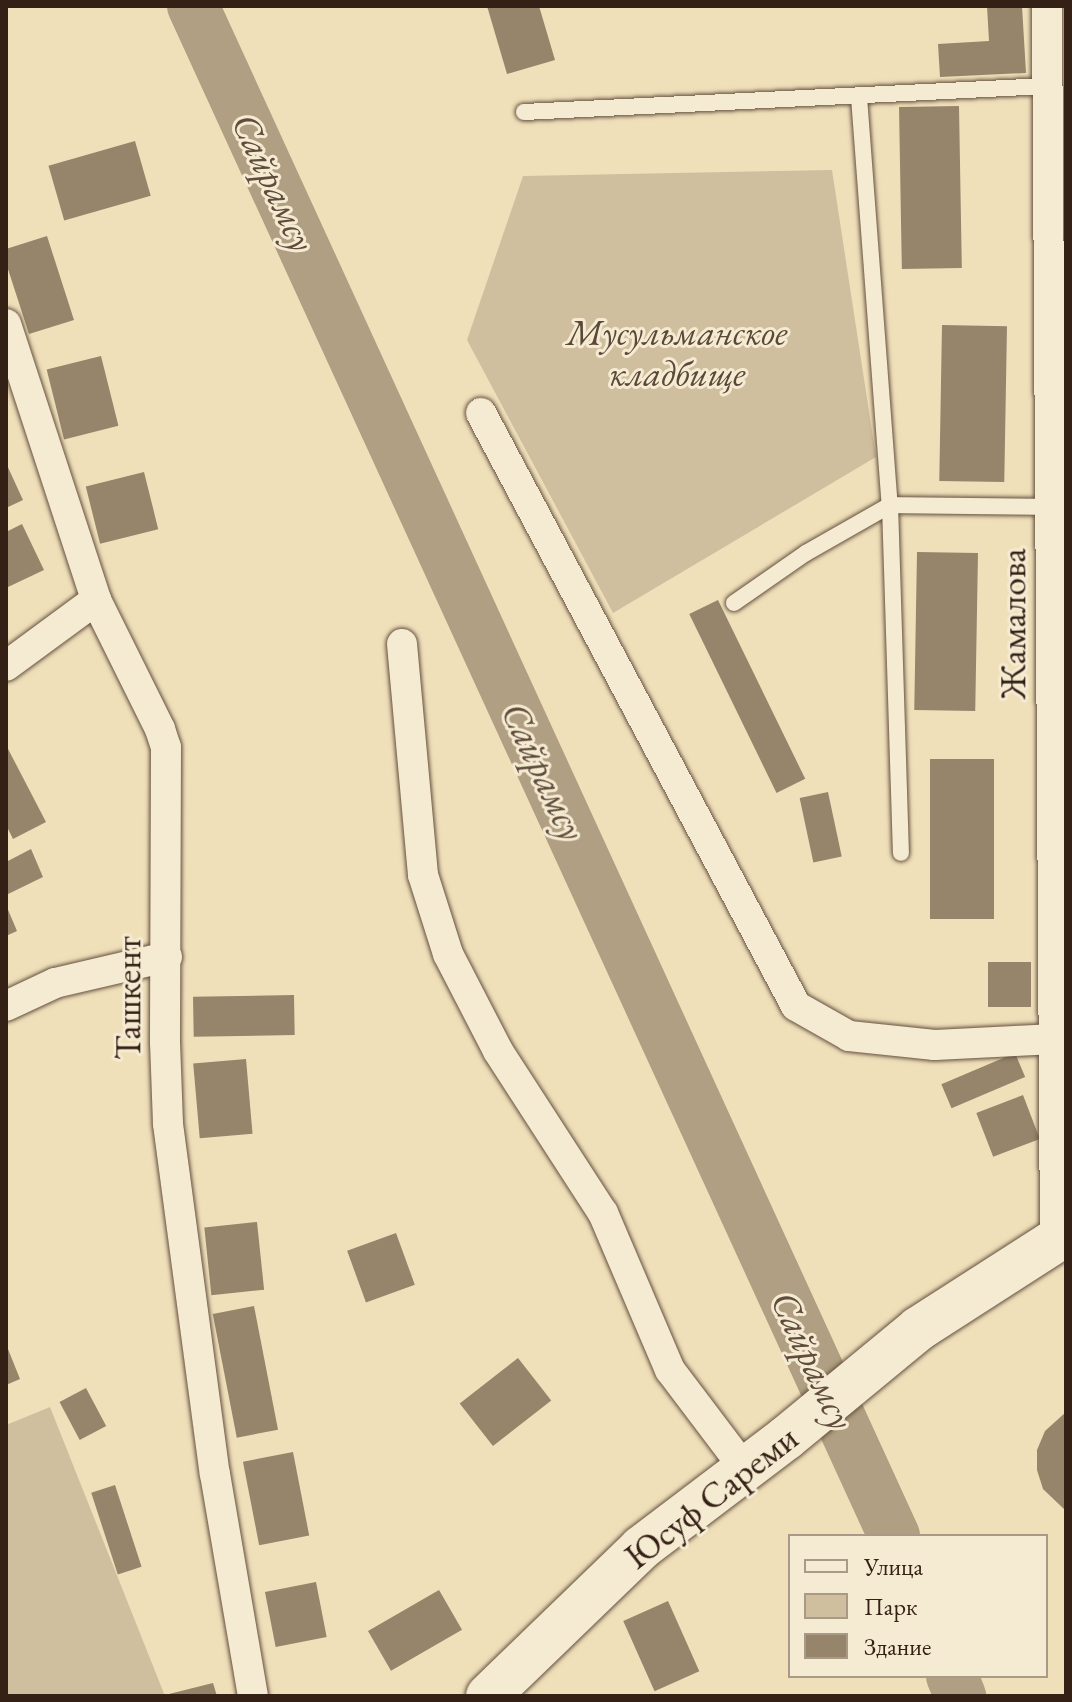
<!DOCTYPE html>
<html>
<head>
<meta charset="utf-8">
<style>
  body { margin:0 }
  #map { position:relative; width:1072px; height:1702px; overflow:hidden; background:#f0e0ba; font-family:"EB Garamond",serif }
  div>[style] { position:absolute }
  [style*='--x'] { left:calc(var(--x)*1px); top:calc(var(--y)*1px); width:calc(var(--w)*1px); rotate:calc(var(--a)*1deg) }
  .green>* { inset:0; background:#d0bf9e }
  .river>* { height:52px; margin:-26px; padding:0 26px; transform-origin:26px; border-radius:26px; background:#b09f82 }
  .building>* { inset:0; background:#96846b; transform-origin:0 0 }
  .roads { filter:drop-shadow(0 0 2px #64503f) drop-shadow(0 0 2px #64503f) }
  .service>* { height:16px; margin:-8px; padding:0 8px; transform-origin:8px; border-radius:8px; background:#f5ebd2 }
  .minor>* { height:30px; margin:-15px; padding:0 15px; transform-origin:15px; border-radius:15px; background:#f5ebd2 }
  .secondary>* { height:44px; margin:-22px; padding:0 22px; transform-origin:22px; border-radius:22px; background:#f5ebd2 }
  span { translate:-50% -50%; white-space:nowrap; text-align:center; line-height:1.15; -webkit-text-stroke:6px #f5ebd2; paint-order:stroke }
  .park-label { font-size:36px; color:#5c4838; font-style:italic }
  .street-label { font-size:36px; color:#352016 }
  .water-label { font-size:38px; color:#604c3c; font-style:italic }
  .frame { position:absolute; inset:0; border:8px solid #352016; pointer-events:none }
  .legend { position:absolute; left:788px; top:1534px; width:260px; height:144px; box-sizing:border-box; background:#f5ebd2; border:2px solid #a89a87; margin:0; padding:10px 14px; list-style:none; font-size:24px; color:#352016 }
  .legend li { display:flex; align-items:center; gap:16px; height:40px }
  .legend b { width:40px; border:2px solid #a89a87 }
</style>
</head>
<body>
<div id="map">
  <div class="green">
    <i style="clip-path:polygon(832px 170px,876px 457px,613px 613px,467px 340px,523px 176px)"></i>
    <i style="clip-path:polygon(50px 1407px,165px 1696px,6px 1696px,6px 1425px)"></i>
  </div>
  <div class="river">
    <i style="--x:193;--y:6;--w:1683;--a:65.38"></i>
    <i style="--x:952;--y:1676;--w:22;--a:68"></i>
  </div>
  <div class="building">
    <i style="clip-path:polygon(487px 6px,539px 6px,555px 60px,507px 74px)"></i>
    <i style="clip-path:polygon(987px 6px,1022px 6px,1026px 73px,940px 77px,938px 44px,989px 41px)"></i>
    <i style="left:959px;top:106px;width:162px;height:60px;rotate:89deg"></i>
    <i style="left:135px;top:141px;width:57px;height:90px;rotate:74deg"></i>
    <i style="clip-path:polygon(47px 236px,74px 320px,29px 334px,6px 263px,6px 249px)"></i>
    <i style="left:942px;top:325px;width:65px;height:156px;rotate:1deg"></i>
    <i style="left:101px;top:356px;width:72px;height:56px;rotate:76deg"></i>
    <i style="clip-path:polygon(6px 463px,23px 500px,6px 508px)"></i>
    <i style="left:144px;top:472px;width:59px;height:60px;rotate:76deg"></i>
    <i style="clip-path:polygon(22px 524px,44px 570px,8px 587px,6px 532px)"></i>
    <i style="left:917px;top:552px;width:61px;height:158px;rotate:1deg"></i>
    <i style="left:718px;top:600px;width:199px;height:32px;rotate:64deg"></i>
    <i style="clip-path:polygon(6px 745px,46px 822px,13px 839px,6px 825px)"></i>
    <i style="left:930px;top:759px;width:64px;height:160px"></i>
    <i style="left:828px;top:792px;width:66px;height:29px;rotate:78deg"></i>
    <i style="clip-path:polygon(31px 849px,43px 877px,6px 895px,6px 862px)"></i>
    <i style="clip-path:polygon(6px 905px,17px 931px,6px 936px)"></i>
    <i style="left:988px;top:962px;width:43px;height:45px"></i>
    <i style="left:294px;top:995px;width:40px;height:101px;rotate:89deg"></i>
    <i style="left:1015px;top:1053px;width:26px;height:80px;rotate:67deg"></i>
    <i style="left:246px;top:1059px;width:75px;height:53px;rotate:85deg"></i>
    <i style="left:1023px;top:1095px;width:47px;height:50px;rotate:69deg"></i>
    <i style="left:257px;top:1222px;width:68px;height:53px;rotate:84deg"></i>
    <i style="left:396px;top:1233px;width:55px;height:52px;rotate:70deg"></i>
    <i style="left:254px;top:1306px;width:126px;height:42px;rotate:79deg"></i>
    <i style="clip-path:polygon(6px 1344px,20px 1379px,6px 1385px)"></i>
    <i style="left:518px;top:1358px;width:54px;height:74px;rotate:52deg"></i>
    <i style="left:86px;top:1388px;width:43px;height:30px;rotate:62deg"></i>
    <i style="clip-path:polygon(1066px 1412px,1066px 1511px,1043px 1489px,1037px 1470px,1037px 1450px,1045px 1431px)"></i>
    <i style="left:293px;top:1452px;width:85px;height:51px;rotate:79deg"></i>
    <i style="left:115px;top:1485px;width:86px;height:25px;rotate:72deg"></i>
    <i style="left:316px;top:1582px;width:56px;height:52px;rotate:79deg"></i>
    <i style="left:439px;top:1590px;width:46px;height:82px;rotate:60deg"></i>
    <i style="left:668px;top:1601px;width:77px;height:49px;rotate:66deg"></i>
    <i style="clip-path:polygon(213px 1683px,217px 1696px,165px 1696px,165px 1695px)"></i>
  </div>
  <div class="roads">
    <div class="service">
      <i style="--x:859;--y:97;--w:409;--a:85.7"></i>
      <i style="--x:890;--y:505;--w:348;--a:88.2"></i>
      <i style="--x:524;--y:112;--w:524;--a:-2.85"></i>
      <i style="--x:734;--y:603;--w:88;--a:-34.8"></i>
      <i style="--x:806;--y:553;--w:97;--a:-29.7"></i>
      <i style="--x:890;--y:505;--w:160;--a:0.7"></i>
    </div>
    <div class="minor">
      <i style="--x:1047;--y:6;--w:1235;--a:89.63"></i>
      <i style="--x:6;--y:324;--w:290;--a:71.9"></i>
      <i style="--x:96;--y:600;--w:144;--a:63.6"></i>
      <i style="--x:160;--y:729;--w:19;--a:72"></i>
      <i style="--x:166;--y:747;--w:295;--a:90.2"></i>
      <i style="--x:165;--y:1042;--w:82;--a:87.9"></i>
      <i style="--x:168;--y:1124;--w:353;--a:82.4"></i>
      <i style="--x:215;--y:1474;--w:225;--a:80.3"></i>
      <i style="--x:481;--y:413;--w:671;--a:62.02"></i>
      <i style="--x:796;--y:1006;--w:61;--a:29.5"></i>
      <i style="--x:849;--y:1036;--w:86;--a:6"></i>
      <i style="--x:935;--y:1045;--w:120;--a:-2.9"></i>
      <i style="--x:402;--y:644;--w:232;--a:84.8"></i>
      <i style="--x:423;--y:875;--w:83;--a:72.4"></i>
      <i style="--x:448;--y:954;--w:109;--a:62.7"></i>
      <i style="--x:498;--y:1051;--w:193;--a:57.1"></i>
      <i style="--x:603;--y:1213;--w:171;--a:66.9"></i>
      <i style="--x:670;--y:1370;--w:123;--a:52.9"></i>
      <i style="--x:6;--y:666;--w:112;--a:-36.3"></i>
      <i style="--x:6;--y:1006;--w:54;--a:-25.1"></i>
      <i style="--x:55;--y:983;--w:115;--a:-13.1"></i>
    </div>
    <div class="secondary">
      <i style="--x:488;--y:1696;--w:213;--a:-44"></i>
      <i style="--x:641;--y:1548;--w:182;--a:-37.2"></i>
      <i style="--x:786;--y:1438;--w:171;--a:-39.5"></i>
      <i style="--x:918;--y:1329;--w:176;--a:-32.7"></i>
    </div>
  </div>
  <div class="park-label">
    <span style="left:677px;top:353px">Мусульманское<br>кладбище</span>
  </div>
  <div class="street-label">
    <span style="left:1013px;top:624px;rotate:-90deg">Жамалова</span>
    <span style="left:128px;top:998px;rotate:-90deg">Ташкент</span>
    <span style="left:711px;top:1497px;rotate:-38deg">Юсуф Сареми</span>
  </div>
  <div class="water-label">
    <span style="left:274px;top:182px;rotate:65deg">Сайрамсу</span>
    <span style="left:544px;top:771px;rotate:65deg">Сайрамсу</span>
    <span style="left:813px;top:1360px;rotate:65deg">Сайрамсу</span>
  </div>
  <div class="frame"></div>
  <ul class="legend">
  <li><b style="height:10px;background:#f5ebd2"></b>Улица</li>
  <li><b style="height:22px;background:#d0bf9e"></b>Парк</li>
  <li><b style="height:22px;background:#96846b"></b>Здание</li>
  </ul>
</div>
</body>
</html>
